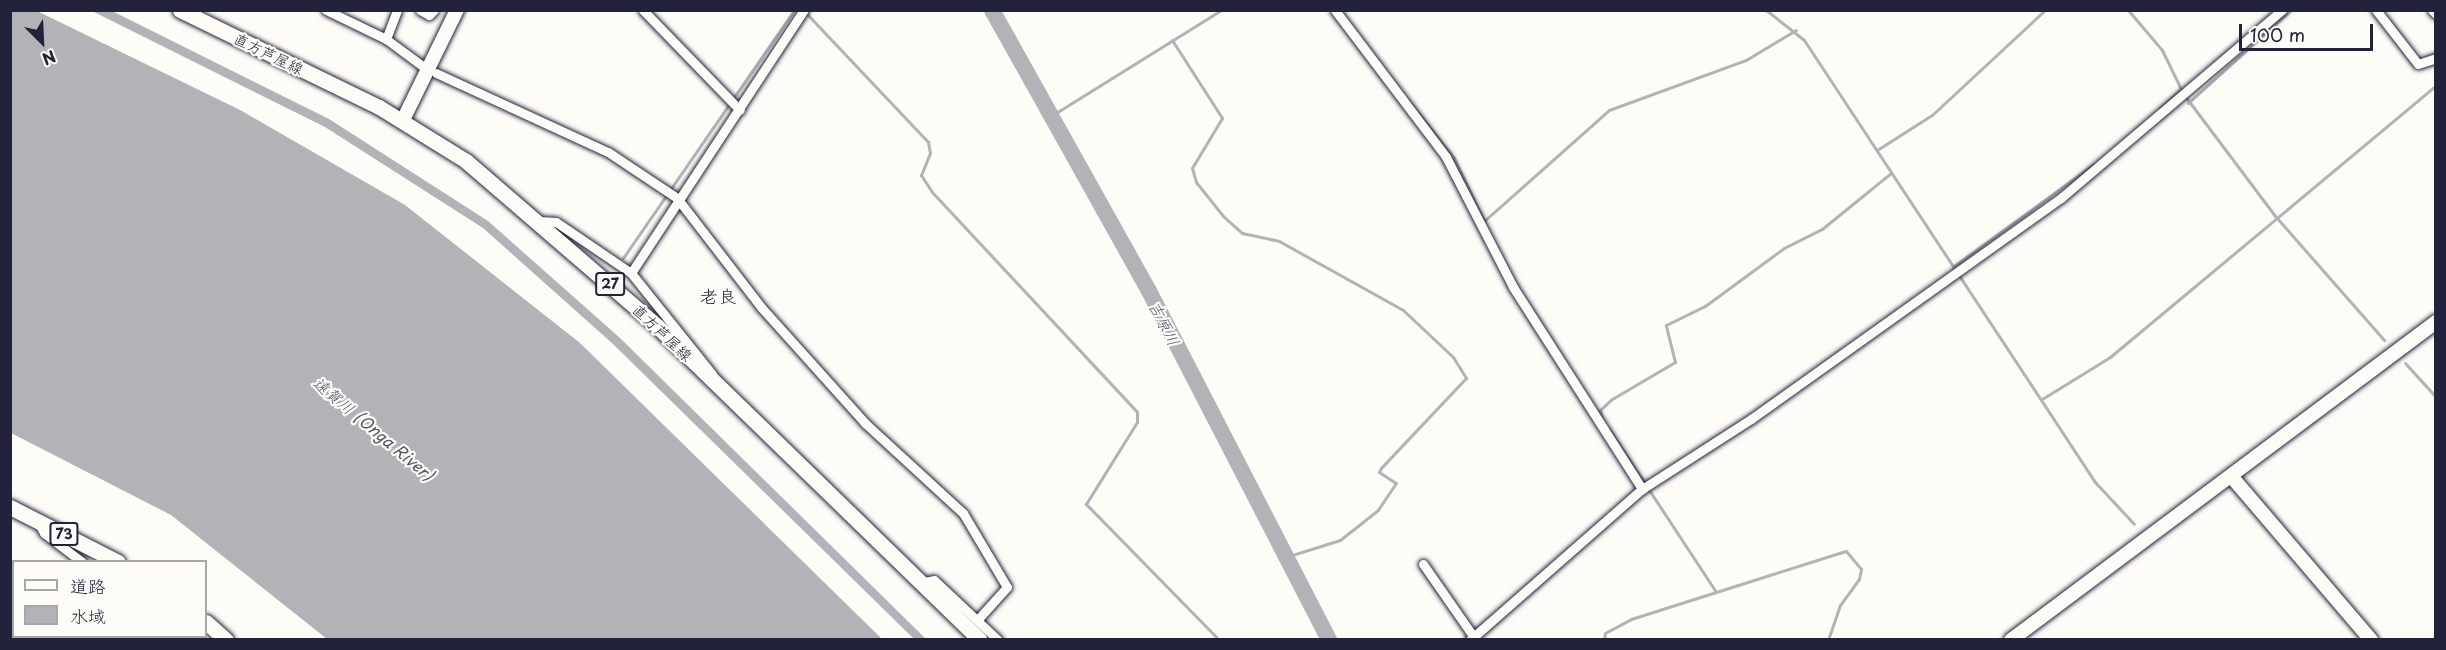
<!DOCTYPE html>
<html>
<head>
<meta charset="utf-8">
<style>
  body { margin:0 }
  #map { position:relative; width:2446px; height:650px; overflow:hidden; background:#fdfcf7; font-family:"Playpen Sans","Klee One",sans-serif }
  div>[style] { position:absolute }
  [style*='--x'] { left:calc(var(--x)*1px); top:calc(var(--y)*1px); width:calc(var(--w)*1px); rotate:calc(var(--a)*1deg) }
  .water>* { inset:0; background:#b2b2b7 }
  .stream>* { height:3px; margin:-1.5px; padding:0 1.5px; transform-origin:1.5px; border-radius:1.5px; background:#b2b2b7 }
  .river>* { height:16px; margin:-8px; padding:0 8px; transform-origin:8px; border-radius:8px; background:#b2b2b7 }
  .roads { filter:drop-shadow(0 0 2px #22223b) drop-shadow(0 0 2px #22223b) }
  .street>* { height:9px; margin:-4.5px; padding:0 4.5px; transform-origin:4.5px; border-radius:4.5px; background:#fdfcf7 }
  .secondary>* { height:14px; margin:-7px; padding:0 7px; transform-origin:7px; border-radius:7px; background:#fdfcf7 }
  .primary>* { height:15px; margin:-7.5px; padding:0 7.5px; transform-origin:7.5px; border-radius:7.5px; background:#fdfcf7 }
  span { translate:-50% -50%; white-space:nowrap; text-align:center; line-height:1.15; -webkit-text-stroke:4.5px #fdfcf7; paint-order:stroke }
  .shield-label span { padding:2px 4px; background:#fdfcf7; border:2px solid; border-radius:4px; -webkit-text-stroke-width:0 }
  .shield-label { font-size:14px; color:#22223b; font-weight:700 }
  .street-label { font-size:15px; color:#22223b }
  .water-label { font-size:16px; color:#545466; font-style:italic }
  .quarter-label { font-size:18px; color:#22223b }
  .frame { position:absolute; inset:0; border:12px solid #22223b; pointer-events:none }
  .legend { position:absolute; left:12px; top:560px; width:195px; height:78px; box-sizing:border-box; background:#fdfcf7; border:2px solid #a5a5ac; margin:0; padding:8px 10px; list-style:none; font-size:18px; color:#22223b }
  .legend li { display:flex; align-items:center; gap:12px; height:30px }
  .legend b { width:30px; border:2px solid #a5a5ac }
  .north { position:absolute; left:12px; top:12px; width:60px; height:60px; -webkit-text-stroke:4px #fdfcf7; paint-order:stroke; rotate:156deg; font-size:16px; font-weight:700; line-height:24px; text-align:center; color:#22223b }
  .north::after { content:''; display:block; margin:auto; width:21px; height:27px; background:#22223b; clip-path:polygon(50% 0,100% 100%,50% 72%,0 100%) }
  .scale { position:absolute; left:2239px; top:24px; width:134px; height:27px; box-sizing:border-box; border:3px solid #22223b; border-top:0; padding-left:8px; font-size:18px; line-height:21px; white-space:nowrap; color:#22223b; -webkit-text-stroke:4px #fdfcf7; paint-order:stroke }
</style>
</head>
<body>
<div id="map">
  <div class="water">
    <i style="clip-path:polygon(10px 11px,37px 11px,240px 110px,405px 205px,580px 343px,882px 639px,327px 639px,171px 515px,11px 433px)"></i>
    <i style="clip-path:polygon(92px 11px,112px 11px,329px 119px,488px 221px,620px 338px,926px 639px,914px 639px,613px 344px,483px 228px,325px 127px)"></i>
  </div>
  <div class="stream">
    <i style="--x:1766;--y:10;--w:48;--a:38.3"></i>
    <i style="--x:1804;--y:40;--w:529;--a:56.64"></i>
    <i style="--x:2095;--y:482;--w:57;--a:47.1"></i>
    <i style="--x:2128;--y:10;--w:52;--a:49.6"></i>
    <i style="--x:2162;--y:50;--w:46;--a:64"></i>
    <i style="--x:806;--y:13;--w:178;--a:46.6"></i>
    <i style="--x:928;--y:142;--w:11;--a:80"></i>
    <i style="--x:930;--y:153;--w:24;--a:112"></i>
    <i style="--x:921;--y:175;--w:20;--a:57"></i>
    <i style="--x:932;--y:192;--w:301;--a:47"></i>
    <i style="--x:1137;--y:412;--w:10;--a:90"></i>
    <i style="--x:1137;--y:422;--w:97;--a:121.9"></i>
    <i style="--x:1086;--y:504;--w:190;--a:45.6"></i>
    <i style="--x:1172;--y:40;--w:93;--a:57.3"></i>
    <i style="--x:1222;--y:118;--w:58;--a:121"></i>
    <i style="--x:1192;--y:168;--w:15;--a:74"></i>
    <i style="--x:1196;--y:182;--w:43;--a:51.5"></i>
    <i style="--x:1223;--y:216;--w:25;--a:42"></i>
    <i style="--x:1242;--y:233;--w:38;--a:12"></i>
    <i style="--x:1279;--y:241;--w:142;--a:29.1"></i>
    <i style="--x:1403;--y:310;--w:69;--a:43.2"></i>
    <i style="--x:1453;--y:357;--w:25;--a:58"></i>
    <i style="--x:1466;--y:378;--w:124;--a:133.4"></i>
    <i style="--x:1381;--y:468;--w:4;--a:117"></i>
    <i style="--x:1379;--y:472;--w:20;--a:33"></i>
    <i style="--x:1396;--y:483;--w:32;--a:124"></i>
    <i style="--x:1378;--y:510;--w:48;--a:141.7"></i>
    <i style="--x:1340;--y:540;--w:53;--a:162.6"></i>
    <i style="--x:2185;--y:96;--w:151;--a:53.1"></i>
    <i style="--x:2276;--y:217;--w:164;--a:48.7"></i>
    <i style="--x:1408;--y:100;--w:74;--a:51.6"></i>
    <i style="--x:1454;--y:158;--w:70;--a:64.5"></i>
    <i style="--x:1484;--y:221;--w:167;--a:-41.6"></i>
    <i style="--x:1609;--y:110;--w:146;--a:-20.1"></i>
    <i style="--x:1746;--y:60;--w:58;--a:-31"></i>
    <i style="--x:2188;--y:103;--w:139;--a:-42.1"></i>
    <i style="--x:2160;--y:108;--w:28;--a:-42"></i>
    <i style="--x:1051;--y:116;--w:200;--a:-31.9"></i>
    <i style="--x:1877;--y:150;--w:65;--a:-32.5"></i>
    <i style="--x:1932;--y:115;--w:154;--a:-42.9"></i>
    <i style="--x:623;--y:258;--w:301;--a:-55.4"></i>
    <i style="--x:1954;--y:266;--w:173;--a:-36.1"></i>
    <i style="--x:2405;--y:363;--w:46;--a:47.6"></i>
    <i style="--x:2042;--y:399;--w:80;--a:-31.7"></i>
    <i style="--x:2110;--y:357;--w:425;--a:-39.8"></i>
    <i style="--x:1602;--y:418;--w:8;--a:-104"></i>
    <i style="--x:1600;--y:410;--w:16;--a:-43"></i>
    <i style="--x:1612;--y:399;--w:73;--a:-30.4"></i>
    <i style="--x:1675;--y:362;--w:38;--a:-104"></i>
    <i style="--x:1666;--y:325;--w:43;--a:-26"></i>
    <i style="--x:1705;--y:306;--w:98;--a:-36.3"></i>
    <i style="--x:1784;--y:248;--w:42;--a:-26.6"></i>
    <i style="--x:1822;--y:229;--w:89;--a:-39.1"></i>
    <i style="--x:1609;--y:429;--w:195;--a:56.7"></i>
    <i style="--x:1604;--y:640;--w:7;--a:-82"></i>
    <i style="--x:1605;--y:633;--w:30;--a:-28"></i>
    <i style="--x:1631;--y:619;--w:225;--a:-17.6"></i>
    <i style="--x:1846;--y:551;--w:23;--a:50"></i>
    <i style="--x:1861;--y:569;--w:10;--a:101"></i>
    <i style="--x:1859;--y:579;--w:32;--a:126"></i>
    <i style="--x:1840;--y:605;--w:37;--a:109"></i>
  </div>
  <div class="river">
    <i style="--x:992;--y:10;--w:322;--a:60.8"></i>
    <i style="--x:1149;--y:291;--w:393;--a:62.7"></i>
  </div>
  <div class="roads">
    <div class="street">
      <i style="--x:326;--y:10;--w:67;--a:25.8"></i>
      <i style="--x:386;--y:39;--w:44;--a:36.6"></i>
      <i style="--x:420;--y:10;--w:10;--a:29"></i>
      <i style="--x:429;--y:15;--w:7;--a:-45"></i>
      <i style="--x:643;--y:10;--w:139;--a:45.9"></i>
      <i style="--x:1335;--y:10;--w:184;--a:52.9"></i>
      <i style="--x:1446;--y:157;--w:146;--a:62.7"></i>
      <i style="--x:1513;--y:287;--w:240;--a:57.4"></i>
      <i style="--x:2376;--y:10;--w:68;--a:52.1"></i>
      <i style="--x:2418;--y:64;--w:19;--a:-18"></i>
      <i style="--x:2432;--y:10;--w:6;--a:45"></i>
      <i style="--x:386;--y:39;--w:31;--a:-69"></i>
      <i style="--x:436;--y:73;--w:189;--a:24.7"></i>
      <i style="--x:608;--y:152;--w:83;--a:33.7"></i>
      <i style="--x:677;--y:198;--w:138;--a:52.4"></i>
      <i style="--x:761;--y:307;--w:156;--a:48.1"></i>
      <i style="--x:865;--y:423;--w:133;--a:42.6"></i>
      <i style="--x:963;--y:513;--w:86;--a:59.3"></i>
      <i style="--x:1007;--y:587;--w:42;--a:132.1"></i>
      <i style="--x:539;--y:221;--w:17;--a:3"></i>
      <i style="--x:556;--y:222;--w:91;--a:34.2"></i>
      <i style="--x:712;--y:374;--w:129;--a:-128.7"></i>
      <i style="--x:631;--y:273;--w:315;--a:-56.7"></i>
      <i style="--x:38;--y:522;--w:13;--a:61"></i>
      <i style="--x:44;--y:533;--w:48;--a:37.3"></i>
      <i style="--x:1423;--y:564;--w:88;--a:55.2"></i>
      <i style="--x:924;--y:582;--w:10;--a:-11"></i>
      <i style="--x:934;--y:580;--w:88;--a:43.2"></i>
      <i style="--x:73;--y:636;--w:4;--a:63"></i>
      <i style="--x:191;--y:636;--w:6;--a:45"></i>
      <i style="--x:19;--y:640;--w:12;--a:-20"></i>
      <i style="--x:1470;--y:640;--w:229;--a:-41.3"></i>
      <i style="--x:1642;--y:489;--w:130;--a:-32.7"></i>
      <i style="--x:1751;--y:419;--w:381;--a:-35.5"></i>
      <i style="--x:2061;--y:198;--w:290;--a:-40.4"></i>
    </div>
    <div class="secondary">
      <i style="--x:403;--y:120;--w:123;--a:-63.9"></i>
      <i style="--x:2231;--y:476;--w:216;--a:49.5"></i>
      <i style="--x:2011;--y:640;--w:531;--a:-36.81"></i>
    </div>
    <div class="primary">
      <i style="--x:180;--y:10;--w:221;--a:26"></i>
      <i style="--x:379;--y:107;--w:102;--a:31.8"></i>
      <i style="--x:466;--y:161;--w:252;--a:40.8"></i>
      <i style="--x:657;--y:326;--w:450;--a:44.2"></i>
      <i style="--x:10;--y:507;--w:121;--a:27"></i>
      <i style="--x:206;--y:622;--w:27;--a:42"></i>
    </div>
  </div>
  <div class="shield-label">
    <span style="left:610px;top:284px">27</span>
    <span style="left:64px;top:534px">73</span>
  </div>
  <div class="street-label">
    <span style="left:269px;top:53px;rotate:26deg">直方芦屋線</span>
    <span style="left:663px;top:332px;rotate:43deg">直方芦屋線</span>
  </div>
  <div class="water-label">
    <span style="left:1165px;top:323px;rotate:63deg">吉原川</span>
    <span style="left:374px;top:428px;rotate:40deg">遠賀川 (Onga River)</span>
  </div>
  <div class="quarter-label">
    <span style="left:718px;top:296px">老良</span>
  </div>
  <div class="frame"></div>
  <ul class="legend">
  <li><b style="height:8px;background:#fdfcf7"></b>道路</li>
  <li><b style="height:16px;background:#b2b2b7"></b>水域</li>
  </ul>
  <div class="north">N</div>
  <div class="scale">100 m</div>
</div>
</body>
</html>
